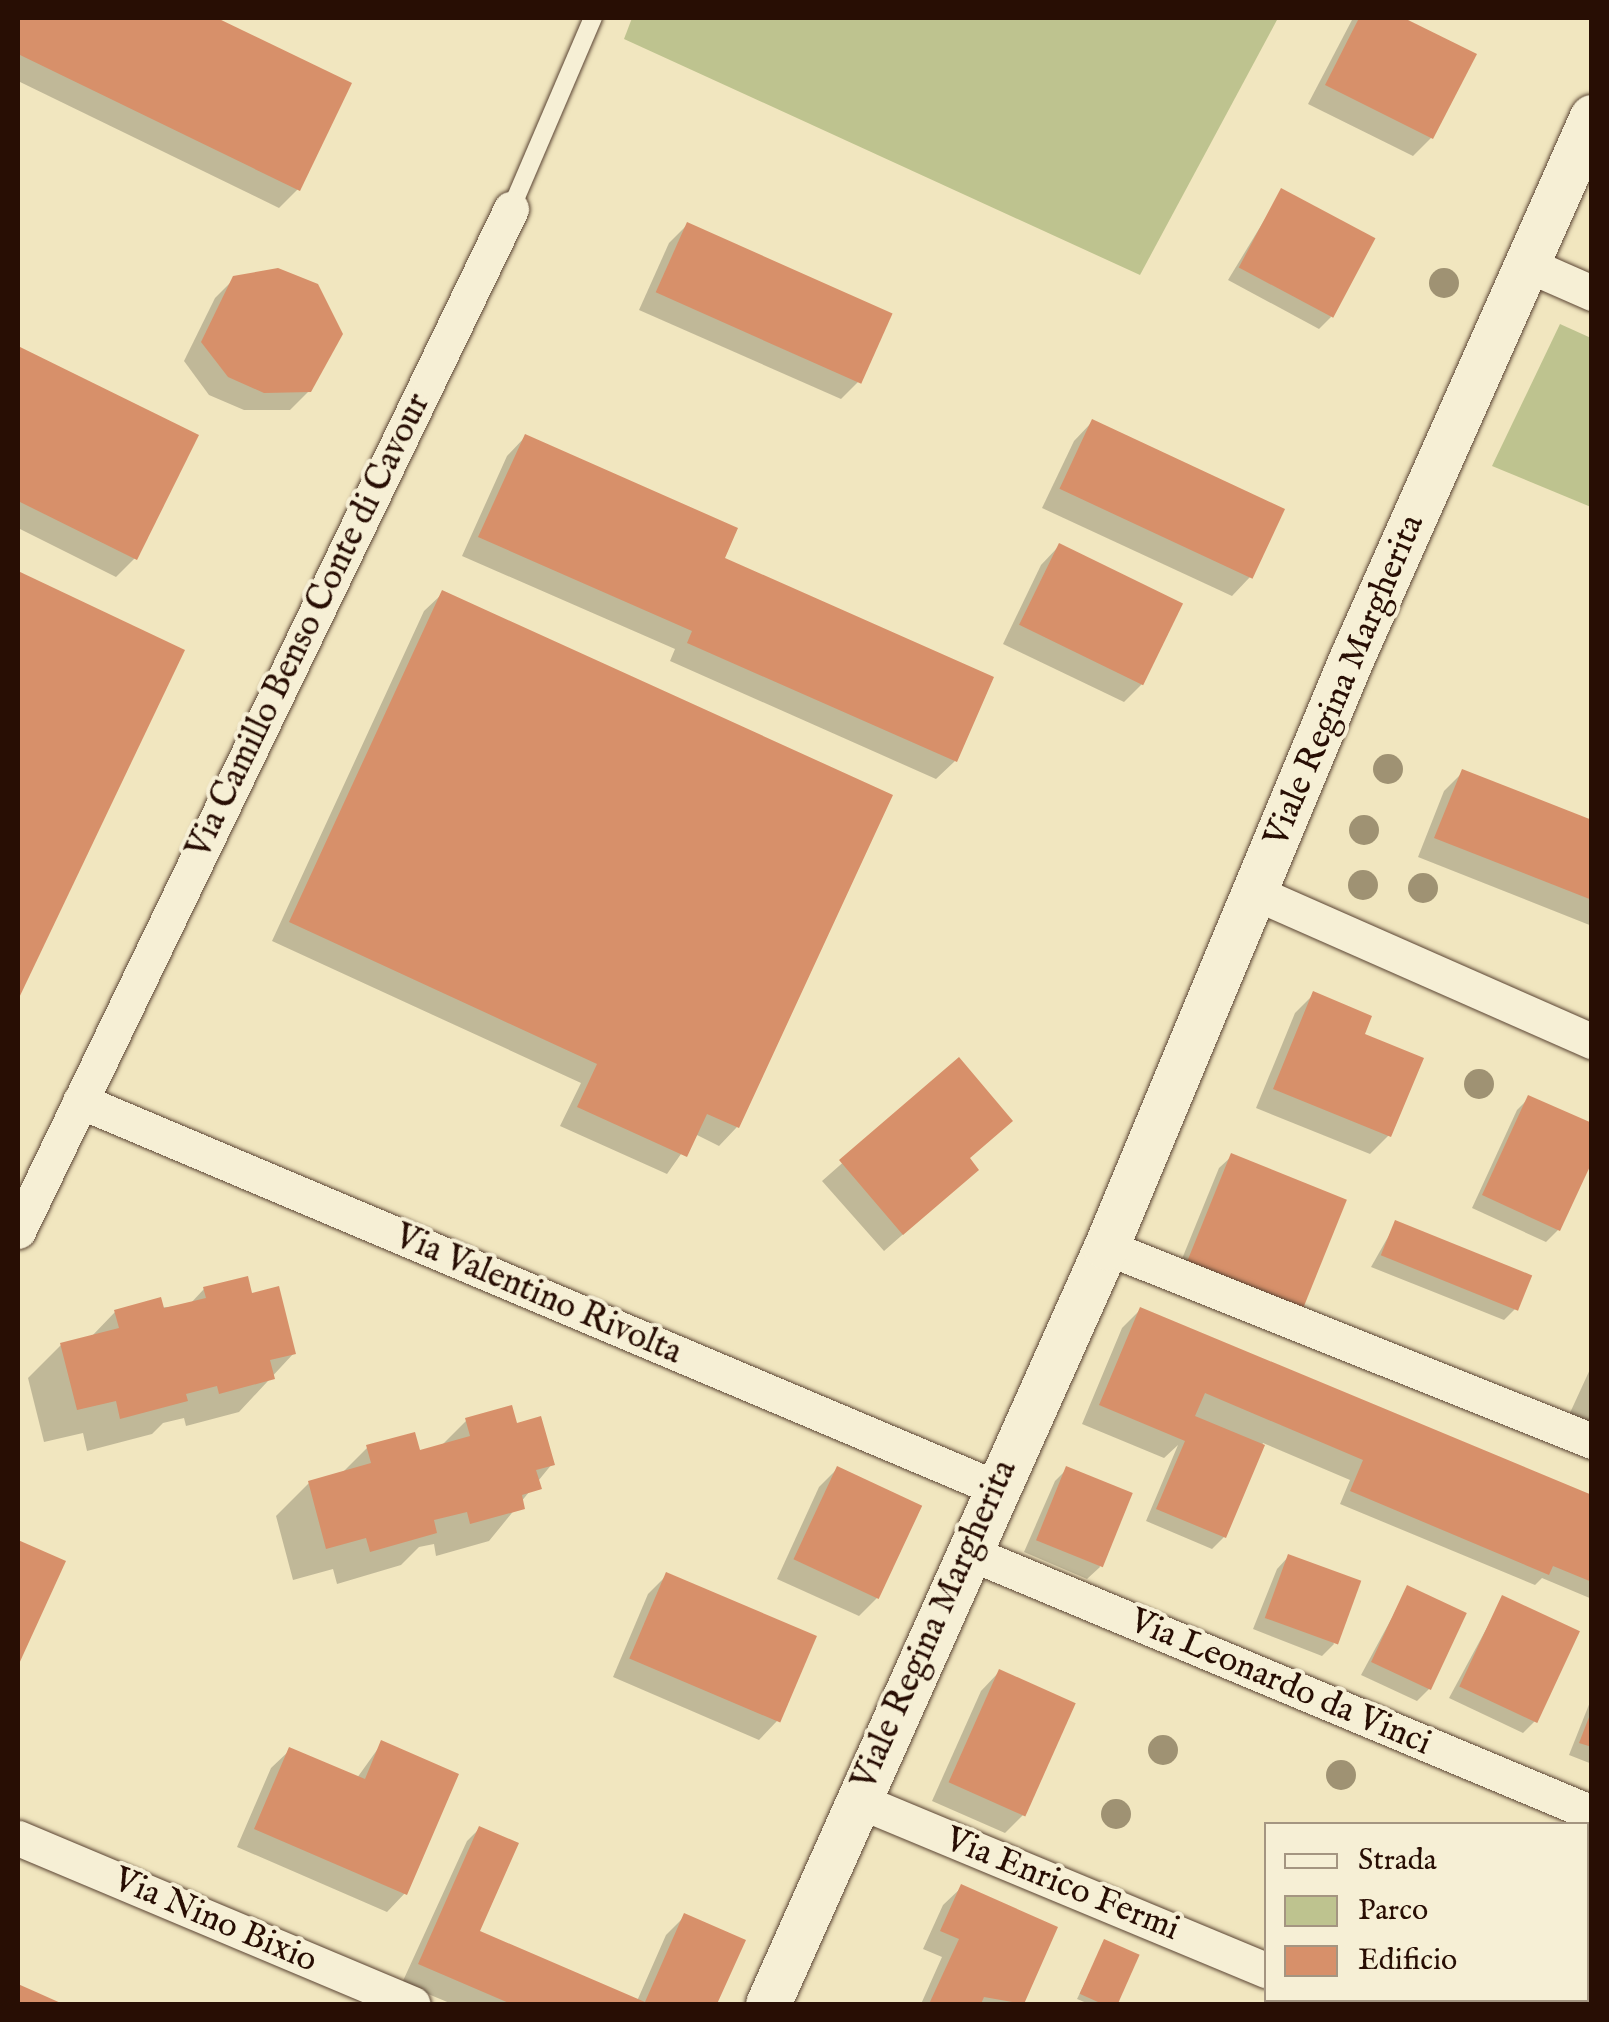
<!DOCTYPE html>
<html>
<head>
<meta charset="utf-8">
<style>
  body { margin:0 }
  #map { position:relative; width:1609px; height:2022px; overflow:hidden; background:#f1e6bf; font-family:"IM FELL English",serif }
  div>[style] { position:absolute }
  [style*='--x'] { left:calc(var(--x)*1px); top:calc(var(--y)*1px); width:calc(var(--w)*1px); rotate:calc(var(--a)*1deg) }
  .green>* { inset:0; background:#bec38f }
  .shadow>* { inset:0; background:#0003 }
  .building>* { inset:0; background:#d7906a; transform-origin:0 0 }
  .roads { filter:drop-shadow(0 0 2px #5a4433) drop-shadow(0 0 2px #5a4433) }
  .service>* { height:18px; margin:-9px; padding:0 9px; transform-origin:9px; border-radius:9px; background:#f6efd5 }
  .minor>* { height:35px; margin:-17.5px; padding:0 17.5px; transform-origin:17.5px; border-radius:17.5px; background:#f6efd5 }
  .tertiary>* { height:45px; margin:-22.5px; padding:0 22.5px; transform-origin:22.5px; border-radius:22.5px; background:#f6efd5 }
  .trees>* { width:30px; height:30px; margin:-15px; border-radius:50%; background:#9f9273 }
  span { translate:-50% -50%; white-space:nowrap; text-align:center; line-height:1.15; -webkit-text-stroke:8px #f6efd5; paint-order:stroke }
  .street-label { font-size:35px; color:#280e04 }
  .frame { position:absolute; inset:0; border:20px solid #280e04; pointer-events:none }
  .legend { position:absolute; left:1264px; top:1822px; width:325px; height:180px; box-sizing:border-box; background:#f6efd5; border:2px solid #a49581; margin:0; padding:12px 18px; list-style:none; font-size:30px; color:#280e04 }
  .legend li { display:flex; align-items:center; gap:20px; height:50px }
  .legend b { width:50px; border:2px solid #a49581 }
</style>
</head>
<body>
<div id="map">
  <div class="green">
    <i style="clip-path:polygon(632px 18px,1278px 18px,1140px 275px,624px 39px)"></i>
    <i style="clip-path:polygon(1560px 324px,1591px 338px,1591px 507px,1492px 466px)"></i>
  </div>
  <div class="shadow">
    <i style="clip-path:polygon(18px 18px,211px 18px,349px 84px,298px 189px,279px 208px,18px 81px)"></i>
    <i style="clip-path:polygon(1353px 18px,1398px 18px,1473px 55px,1431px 138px,1413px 156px,1308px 104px)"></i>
    <i style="clip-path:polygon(1282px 191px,1331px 317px,1319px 329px,1228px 280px)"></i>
    <i style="clip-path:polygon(687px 225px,859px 381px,841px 399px,639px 310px,669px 243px)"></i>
    <i style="clip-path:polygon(234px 279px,309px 391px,290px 410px,244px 410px,209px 395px,184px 361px,215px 298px)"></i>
    <i style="clip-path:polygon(18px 349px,195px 436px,135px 558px,116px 577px,18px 528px)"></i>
    <i style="clip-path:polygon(1092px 422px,1250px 577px,1232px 596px,1042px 508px,1074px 441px)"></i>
    <i style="clip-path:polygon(525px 437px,721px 559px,955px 761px,936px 779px,670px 661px,675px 649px,462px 556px,507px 456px)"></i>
    <i style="clip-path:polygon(1059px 546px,1142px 684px,1124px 702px,1003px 644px,1041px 565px)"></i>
    <i style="clip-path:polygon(18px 573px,182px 651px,18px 995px)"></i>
    <i style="clip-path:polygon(443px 593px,737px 1127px,719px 1146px,695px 1134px,667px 1174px,560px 1126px,581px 1083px,272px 941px,424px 611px)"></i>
    <i style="clip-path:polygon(1463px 772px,1592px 823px,1592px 926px,1418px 857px,1444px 791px)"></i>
    <i style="clip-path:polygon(1314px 994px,1389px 1135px,1370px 1154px,1256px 1108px,1295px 1013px)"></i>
    <i style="clip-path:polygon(958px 1061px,968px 1160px,976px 1170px,884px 1251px,822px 1181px)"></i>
    <i style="clip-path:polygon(1529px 1098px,1558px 1230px,1546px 1242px,1472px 1208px,1517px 1110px)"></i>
    <i style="clip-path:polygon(1232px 1156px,1344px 1201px,1175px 1276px,1219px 1168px)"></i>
    <i style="clip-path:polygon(1396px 1223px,1516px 1308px,1504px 1320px,1371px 1267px)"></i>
    <i style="clip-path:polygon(204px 1289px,250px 1296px,294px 1353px,239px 1412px,186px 1426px,184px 1418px,163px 1423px,152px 1434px,87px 1451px,83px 1433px,44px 1442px,28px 1378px,61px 1345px,90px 1338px,115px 1312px,189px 1305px)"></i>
    <i style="clip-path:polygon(1141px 1309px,1592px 1498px,1592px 1599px,1542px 1578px,1535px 1585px,1340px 1504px,1350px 1480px,1263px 1443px,1224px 1537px,1212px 1549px,1146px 1521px,1178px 1445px,1164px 1458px,1082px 1424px,1122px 1328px)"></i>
    <i style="clip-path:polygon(1592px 1365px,1592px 1425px,1569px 1415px)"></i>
    <i style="clip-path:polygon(467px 1420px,515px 1426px,552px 1464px,489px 1541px,436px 1556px,434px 1544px,419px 1547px,401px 1565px,337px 1584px,333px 1569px,293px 1580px,276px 1516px,309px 1483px,341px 1474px,368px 1447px,418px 1454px,439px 1448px)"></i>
    <i style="clip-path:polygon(837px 1469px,877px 1598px,859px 1616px,777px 1579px,819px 1487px)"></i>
    <i style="clip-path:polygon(1067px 1469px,1100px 1567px,1087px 1579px,1024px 1552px,1055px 1481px)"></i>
    <i style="clip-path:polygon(18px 1542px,63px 1563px,18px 1660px)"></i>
    <i style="clip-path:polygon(1289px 1556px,1334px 1644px,1322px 1656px,1253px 1629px,1277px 1569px)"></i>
    <i style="clip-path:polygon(667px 1575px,777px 1721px,759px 1740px,613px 1677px,648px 1594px)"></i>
    <i style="clip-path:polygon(1408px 1588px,1429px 1689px,1417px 1701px,1361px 1675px)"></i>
    <i style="clip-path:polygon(1503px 1598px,1535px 1721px,1523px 1733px,1449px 1698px)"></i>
    <i style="clip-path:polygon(999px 1672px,1023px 1815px,1005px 1833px,932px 1801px,981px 1691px)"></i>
    <i style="clip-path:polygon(1592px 1697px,1592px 1764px,1569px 1755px)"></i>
    <i style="clip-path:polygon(382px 1743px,405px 1893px,387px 1912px,237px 1847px,271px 1768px,290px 1750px,357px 1778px)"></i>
    <i style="clip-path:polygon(479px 1829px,476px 1931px,637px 2001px,666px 1935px,685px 1916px,742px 1941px,715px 2004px,452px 2004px,402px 1983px,467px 1841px)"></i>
    <i style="clip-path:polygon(962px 1887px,1055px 1929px,1021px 2004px,921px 2004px,942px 1957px,923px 1949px,943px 1905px)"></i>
    <i style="clip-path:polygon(1105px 1942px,1137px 1956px,1116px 2004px,1089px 2004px,1077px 1999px)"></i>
    <i style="clip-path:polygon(1592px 1956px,1592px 2004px,1569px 2004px,1586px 2000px)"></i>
    <i style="clip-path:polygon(1437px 2000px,1526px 2000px,1524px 2004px)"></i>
  </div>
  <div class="building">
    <i style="clip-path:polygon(18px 18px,217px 18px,352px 83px,300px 191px,18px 54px)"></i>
    <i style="clip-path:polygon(1359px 18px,1404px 18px,1477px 54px,1433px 139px,1325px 85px)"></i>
    <i style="left:1281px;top:188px;width:107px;height:90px;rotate:28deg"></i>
    <i style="left:687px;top:222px;width:225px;height:77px;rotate:24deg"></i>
    <i style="clip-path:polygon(278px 268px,318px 284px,343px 334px,311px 392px,264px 393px,228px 377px,201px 342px,233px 276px)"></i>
    <i style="clip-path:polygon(18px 346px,199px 435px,137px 560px,18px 501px)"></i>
    <i style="left:1092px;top:419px;width:213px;height:77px;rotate:25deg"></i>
    <i style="clip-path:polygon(525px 434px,738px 528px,725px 558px,994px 677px,957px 762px,687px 643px,692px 631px,478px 537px)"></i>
    <i style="left:1059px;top:543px;width:138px;height:91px;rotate:26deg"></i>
    <i style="clip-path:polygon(18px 571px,185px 650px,18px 1000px)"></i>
    <i style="clip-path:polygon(442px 590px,893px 795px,739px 1128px,707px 1114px,687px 1157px,577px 1107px,597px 1064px,289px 922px)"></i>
    <i style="clip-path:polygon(1462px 769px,1592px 820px,1592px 900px,1434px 838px)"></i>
    <i style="clip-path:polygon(1313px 991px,1372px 1016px,1365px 1034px,1424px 1058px,1391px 1137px,1273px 1089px)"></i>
    <i style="clip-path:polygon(959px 1057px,1013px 1121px,970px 1158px,979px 1170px,903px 1235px,839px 1160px)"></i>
    <i style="clip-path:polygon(1528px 1095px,1592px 1123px,1592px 1162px,1560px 1231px,1482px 1195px)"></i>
    <i style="left:1231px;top:1153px;width:125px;height:119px;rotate:22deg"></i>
    <i style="left:1395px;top:1220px;width:148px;height:38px;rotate:22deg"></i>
    <i style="clip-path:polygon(248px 1276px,252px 1293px,279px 1286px,296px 1354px,270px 1360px,275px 1379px,219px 1394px,217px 1386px,186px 1394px,188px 1401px,120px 1419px,116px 1401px,77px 1410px,60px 1343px,119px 1328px,114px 1310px,161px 1297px,164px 1308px,206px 1298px,203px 1287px)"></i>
    <i style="clip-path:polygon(1140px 1307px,1592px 1495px,1592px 1582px,1553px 1566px,1549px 1575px,1350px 1491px,1363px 1460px,1205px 1393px,1195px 1416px,1265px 1445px,1226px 1538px,1156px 1509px,1185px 1441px,1099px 1405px)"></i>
    <i style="clip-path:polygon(512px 1405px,517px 1423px,541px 1416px,555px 1465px,536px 1470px,542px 1489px,522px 1495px,525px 1509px,470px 1524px,467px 1512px,434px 1520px,437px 1533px,370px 1552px,366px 1538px,326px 1549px,308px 1481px,371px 1463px,366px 1445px,415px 1432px,420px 1450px,470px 1436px,465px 1418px)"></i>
    <i style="left:837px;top:1466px;width:94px;height:103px;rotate:25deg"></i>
    <i style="left:1066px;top:1466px;width:72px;height:80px;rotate:22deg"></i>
    <i style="clip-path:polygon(18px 1540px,66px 1561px,18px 1666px)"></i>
    <i style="left:1288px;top:1554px;width:78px;height:68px;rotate:20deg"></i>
    <i style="left:666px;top:1572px;width:164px;height:94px;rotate:23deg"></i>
    <i style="left:1407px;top:1585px;width:66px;height:85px;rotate:25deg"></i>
    <i style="left:1502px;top:1595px;width:86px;height:101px;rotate:25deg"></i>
    <i style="left:999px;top:1669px;width:84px;height:124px;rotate:24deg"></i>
    <i style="clip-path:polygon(1591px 1712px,1592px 1712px,1592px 1747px,1579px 1743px)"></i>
    <i style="clip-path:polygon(381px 1740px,459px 1774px,407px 1895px,254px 1829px,289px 1747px,365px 1779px)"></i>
    <i style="clip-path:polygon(479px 1826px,519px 1843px,480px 1931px,645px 2002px,684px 1913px,746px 1940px,717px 2004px,511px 2004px,418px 1964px)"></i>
    <i style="clip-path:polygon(961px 1884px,1058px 1927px,1024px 2004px,984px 1997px,981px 2004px,929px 2004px,959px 1939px,940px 1931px)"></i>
    <i style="left:1104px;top:1939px;width:39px;height:60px;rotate:24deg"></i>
    <i style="clip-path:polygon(1592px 1966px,1592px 2004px,1573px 2004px,1586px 2000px)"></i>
    <i style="clip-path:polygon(18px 1984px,63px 2004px,18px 2004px)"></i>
    <i style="clip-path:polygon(1479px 2000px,1529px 2000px,1527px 2004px)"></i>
  </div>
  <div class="roads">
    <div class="service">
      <i style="--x:511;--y:209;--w:208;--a:-66.8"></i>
    </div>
    <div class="minor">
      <i style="--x:1526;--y:264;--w:72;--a:23.7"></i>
      <i style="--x:1256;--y:893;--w:367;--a:23.8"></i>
      <i style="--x:80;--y:1101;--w:994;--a:22.9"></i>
      <i style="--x:18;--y:1231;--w:1135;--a:-64.25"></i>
      <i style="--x:1106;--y:1247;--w:523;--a:21.76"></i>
      <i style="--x:968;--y:1552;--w:676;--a:22.7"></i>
      <i style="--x:857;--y:1800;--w:443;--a:22.6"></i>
      <i style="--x:18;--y:1838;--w:428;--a:22.8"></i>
      <i style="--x:1339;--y:2000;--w:13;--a:18"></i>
    </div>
    <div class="tertiary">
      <i style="--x:768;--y:2004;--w:829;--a:-65.94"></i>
      <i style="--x:1106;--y:1247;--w:639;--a:-67.37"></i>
      <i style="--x:1352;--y:657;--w:591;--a:-66.04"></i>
    </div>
  </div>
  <div class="trees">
    <i style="left:1444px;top:283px"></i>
    <i style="left:1388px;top:769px"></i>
    <i style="left:1364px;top:830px"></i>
    <i style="left:1363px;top:885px"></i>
    <i style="left:1423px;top:888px"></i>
    <i style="left:1479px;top:1084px"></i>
    <i style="left:1163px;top:1750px"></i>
    <i style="left:1341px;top:1775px"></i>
    <i style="left:1116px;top:1814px"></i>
  </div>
  <div class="street-label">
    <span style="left:309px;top:626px;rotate:-64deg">Via Camillo Benso Conte di Cavour</span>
    <span style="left:1345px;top:681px;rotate:-67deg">Viale Regina Margherita</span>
    <span style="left:538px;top:1295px;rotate:23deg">Via Valentino Rivolta</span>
    <span style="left:935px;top:1625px;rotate:-66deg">Viale Regina Margherita</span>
    <span style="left:1280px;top:1683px;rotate:23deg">Via Leonardo da Vinci</span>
    <span style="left:1062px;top:1885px;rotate:22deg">Via Enrico Fermi</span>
    <span style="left:215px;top:1921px;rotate:23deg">Via Nino Bixio</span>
  </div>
  <div class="frame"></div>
  <ul class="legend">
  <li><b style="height:12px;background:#f6efd5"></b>Strada</li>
  <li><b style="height:28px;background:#bec38f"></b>Parco</li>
  <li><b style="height:28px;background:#d7906a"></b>Edificio</li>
  </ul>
</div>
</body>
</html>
